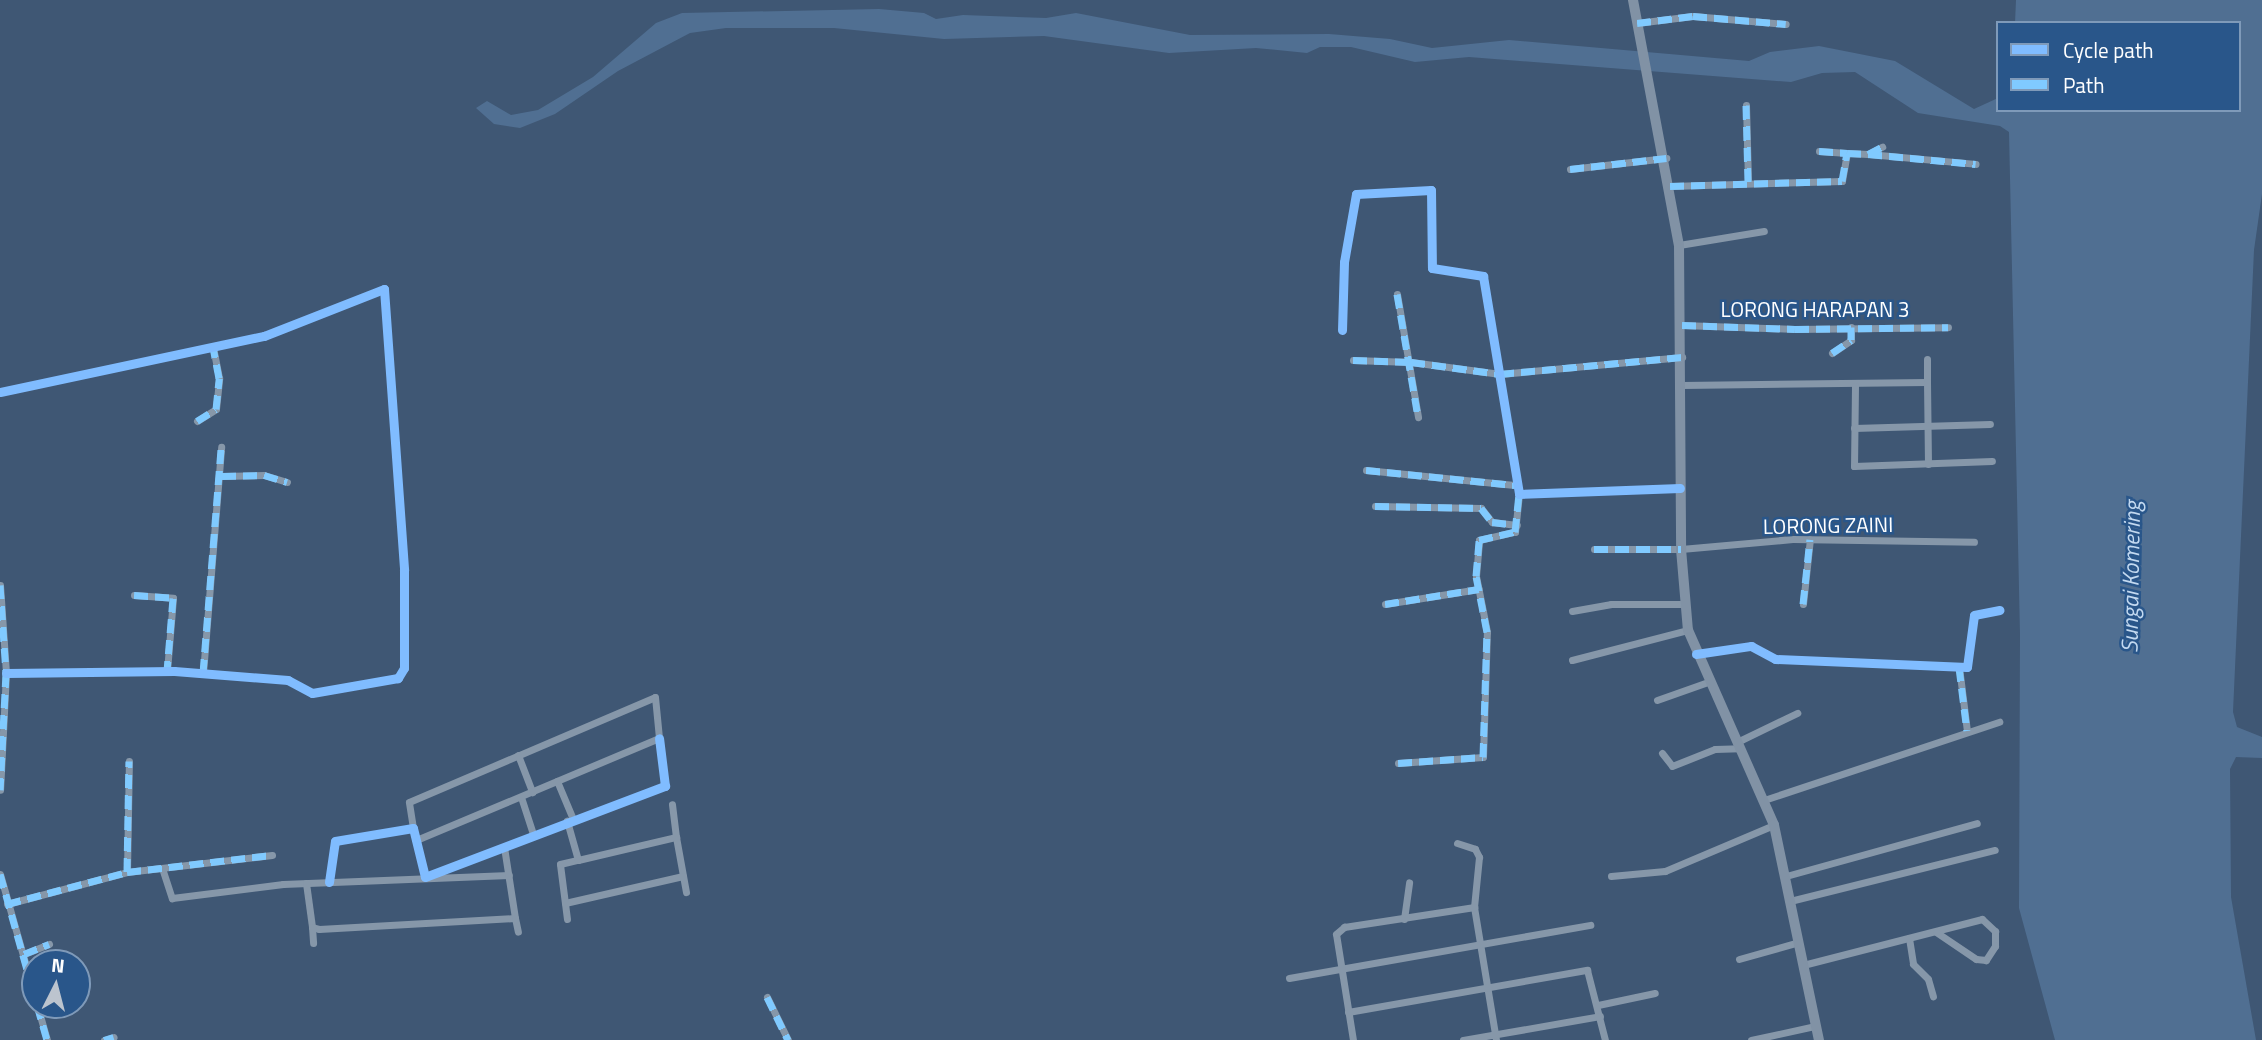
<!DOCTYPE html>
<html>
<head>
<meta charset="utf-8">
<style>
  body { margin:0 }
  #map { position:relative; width:2262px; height:1040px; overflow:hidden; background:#3f5774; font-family:"Titillium Web",sans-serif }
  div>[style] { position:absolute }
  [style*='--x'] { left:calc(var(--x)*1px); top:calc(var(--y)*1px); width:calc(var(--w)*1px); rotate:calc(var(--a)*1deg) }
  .water>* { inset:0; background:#506f92 }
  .minor>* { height:7px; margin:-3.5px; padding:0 3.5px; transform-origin:3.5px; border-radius:3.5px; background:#8697a9 }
  .secondary>* { height:10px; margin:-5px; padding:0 5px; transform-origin:5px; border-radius:5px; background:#8192a5 }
  .quiet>* { height:7px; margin-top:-3.5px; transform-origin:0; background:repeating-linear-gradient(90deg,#80caff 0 14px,transparent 0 21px) }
  .cycleway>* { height:9px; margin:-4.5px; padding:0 4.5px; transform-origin:4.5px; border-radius:4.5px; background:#80bcff }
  span { translate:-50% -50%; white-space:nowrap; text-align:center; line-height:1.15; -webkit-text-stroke:5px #29568a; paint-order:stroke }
  .street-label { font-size:21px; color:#fff }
  .water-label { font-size:23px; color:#c3d9f0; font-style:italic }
  .legend { position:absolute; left:1996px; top:21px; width:245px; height:91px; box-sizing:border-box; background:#29568a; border:2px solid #7f9ab9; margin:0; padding:9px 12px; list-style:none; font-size:21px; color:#fff }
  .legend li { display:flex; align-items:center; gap:14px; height:35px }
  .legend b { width:35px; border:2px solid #7f9ab9 }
  .north { position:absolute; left:21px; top:949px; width:70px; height:70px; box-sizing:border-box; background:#29568a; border:2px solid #7f9ab9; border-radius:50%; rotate:6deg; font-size:19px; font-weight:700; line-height:28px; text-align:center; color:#fff }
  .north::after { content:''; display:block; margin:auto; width:24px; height:32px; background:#bcc4ce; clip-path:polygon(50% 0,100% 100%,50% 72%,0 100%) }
</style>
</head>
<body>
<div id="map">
  <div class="water">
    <i style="clip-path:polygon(2016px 0,2262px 0,2262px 194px,2254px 250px,2233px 712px,2237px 727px,2262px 737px,2262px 758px,2236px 757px,2230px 769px,2231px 897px,2256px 1040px,2055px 1040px,2019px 908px,2020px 634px,2009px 132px,2000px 126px,1918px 113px,1855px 72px,1822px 73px,1791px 82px,1469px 57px,1415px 62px,1351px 47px,1320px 47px,1307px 53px,1256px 48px,1169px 53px,1044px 36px,944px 39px,834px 28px,726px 28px,690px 33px,618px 71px,555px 114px,520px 128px,494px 124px,476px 108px,487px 101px,511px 115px,538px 110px,593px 77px,656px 23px,682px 13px,879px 9px,924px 13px,936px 19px,963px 15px,1046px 18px,1076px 13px,1190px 35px,1329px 34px,1390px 39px,1432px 48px,1509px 40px,1749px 61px,1770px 52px,1819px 46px,1895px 61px,1974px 109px,1998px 98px,1998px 110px,2239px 110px,2239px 23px,2015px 23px)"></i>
  </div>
  <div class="minor">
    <i style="--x:1637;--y:23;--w:56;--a:-7.1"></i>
    <i style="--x:1693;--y:16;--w:93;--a:4.9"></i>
    <i style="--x:1746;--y:105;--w:77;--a:88.5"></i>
    <i style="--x:1819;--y:151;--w:28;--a:4"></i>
    <i style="--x:1869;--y:154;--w:107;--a:5.3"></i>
    <i style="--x:1570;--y:169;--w:97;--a:-6.5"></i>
    <i style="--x:1670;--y:186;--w:172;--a:-1.7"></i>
    <i style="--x:1842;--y:181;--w:28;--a:-80"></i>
    <i style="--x:1847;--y:153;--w:21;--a:3"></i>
    <i style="--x:1868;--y:154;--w:16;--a:-27"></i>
    <i style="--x:1679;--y:245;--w:86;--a:-9.4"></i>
    <i style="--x:1397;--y:294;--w:125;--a:80.3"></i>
    <i style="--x:1682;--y:325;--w:113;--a:2"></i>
    <i style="--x:1795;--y:329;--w:153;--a:-0.7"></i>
    <i style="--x:1342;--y:330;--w:68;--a:-88.3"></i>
    <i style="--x:1344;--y:262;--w:69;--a:-80"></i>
    <i style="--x:1356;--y:194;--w:75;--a:-3.1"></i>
    <i style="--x:1431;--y:190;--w:78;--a:89.3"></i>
    <i style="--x:1432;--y:268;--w:52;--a:8.9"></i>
    <i style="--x:1483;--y:276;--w:221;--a:80.6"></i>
    <i style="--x:1519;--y:494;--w:161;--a:-2.1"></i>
    <i style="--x:1832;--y:353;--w:23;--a:-34"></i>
    <i style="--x:1851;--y:340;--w:13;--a:-90"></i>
    <i style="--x:1927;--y:359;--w:23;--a:90"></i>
    <i style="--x:1353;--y:360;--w:58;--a:2"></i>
    <i style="--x:1411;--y:362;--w:90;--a:7.7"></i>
    <i style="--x:1500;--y:374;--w:183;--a:-5.3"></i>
    <i style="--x:1682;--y:385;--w:245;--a:-0.7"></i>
    <i style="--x:1927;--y:382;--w:82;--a:89.3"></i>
    <i style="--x:1855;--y:386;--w:80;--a:90.7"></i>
    <i style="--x:1854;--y:466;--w:138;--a:-2.1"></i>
    <i style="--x:0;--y:392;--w:270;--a:-12"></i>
    <i style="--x:264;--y:336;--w:129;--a:-21.4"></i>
    <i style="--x:384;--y:289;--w:282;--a:85.9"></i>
    <i style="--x:404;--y:570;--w:98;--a:90"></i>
    <i style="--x:404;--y:668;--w:12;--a:121"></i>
    <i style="--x:398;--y:678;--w:87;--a:170.1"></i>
    <i style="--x:312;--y:693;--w:27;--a:-152"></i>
    <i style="--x:288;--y:680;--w:114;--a:-175.5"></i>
    <i style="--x:174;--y:671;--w:168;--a:179.3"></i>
    <i style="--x:197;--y:421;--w:22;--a:-32"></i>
    <i style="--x:216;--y:409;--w:31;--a:-84"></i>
    <i style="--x:219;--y:378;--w:31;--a:-101"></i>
    <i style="--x:1854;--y:428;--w:136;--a:-1.7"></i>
    <i style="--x:1366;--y:470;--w:149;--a:5.8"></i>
    <i style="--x:222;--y:476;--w:42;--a:-1.4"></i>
    <i style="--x:264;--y:475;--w:24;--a:17"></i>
    <i style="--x:1375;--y:506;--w:106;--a:1.1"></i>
    <i style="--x:1481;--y:508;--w:18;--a:52"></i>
    <i style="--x:1492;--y:522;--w:25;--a:7"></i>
    <i style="--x:1594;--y:549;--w:87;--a:0"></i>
    <i style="--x:1681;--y:549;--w:112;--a:-5.1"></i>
    <i style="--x:1793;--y:539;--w:181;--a:0.9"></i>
    <i style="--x:0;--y:585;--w:88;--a:86.1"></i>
    <i style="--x:6;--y:673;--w:117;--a:92.9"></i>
    <i style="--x:134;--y:595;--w:39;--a:4"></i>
    <i style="--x:173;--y:598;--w:73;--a:94.7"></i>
    <i style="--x:1385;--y:604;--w:95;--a:-9.1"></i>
    <i style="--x:1803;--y:604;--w:65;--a:-83.9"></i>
    <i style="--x:1572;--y:611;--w:40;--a:-10"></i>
    <i style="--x:1611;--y:604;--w:73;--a:0"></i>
    <i style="--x:1697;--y:654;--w:55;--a:-8.4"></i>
    <i style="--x:1751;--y:646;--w:27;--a:28"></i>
    <i style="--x:1775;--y:659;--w:192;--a:2.4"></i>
    <i style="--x:1967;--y:667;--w:52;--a:-82.3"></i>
    <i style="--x:1974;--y:615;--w:26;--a:-11"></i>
    <i style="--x:1572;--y:660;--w:120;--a:-14.5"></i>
    <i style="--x:1959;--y:667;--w:64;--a:82.9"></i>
    <i style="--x:203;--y:673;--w:227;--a:-85.4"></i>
    <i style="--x:1657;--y:700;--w:54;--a:-19.4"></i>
    <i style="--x:1737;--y:742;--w:67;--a:-25.8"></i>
    <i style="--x:1662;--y:753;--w:16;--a:52"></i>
    <i style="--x:1672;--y:766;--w:46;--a:-21.6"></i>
    <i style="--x:1715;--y:749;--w:24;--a:-2"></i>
    <i style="--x:518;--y:755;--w:40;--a:69"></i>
    <i style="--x:1398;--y:763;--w:85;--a:-4"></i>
    <i style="--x:1483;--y:757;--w:125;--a:-88.2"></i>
    <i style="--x:1487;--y:632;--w:57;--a:-101.1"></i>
    <i style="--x:1476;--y:576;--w:36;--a:-85"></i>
    <i style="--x:1479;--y:540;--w:37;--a:-13"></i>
    <i style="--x:1515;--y:532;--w:38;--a:-84"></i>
    <i style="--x:557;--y:781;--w:41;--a:67.2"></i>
    <i style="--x:521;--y:797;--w:39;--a:72"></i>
    <i style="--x:1764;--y:800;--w:248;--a:-18.4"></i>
    <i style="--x:413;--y:828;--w:26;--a:-99"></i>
    <i style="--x:409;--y:802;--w:267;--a:-23.1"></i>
    <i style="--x:655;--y:697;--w:41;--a:84.4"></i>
    <i style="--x:659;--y:738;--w:264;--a:157.2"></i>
    <i style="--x:676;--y:837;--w:56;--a:79.7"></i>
    <i style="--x:1457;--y:843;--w:19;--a:18"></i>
    <i style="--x:1475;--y:849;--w:9;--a:63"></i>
    <i style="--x:1479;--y:857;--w:50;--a:95.7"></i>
    <i style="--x:1474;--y:907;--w:135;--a:80.6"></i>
    <i style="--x:578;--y:860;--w:101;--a:-13.2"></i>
    <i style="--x:676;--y:837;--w:33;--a:-97"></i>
    <i style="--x:162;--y:868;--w:32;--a:72"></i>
    <i style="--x:172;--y:898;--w:112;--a:-7.2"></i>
    <i style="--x:283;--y:884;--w:226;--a:-2.3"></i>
    <i style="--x:127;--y:872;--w:146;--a:-6.7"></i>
    <i style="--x:0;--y:874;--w:129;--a:74.2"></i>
    <i style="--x:1611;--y:876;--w:54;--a:-5.3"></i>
    <i style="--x:1665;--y:871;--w:118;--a:-22.9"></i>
    <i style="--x:1786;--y:876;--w:198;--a:-15.5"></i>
    <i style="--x:329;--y:882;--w:41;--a:-81.7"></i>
    <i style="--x:335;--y:841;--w:79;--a:-9.5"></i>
    <i style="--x:413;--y:828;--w:50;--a:76.2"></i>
    <i style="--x:425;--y:877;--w:257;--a:-20.8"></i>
    <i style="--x:665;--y:786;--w:48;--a:-97.1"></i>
    <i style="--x:306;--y:883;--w:44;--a:82.2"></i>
    <i style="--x:312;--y:927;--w:7;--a:16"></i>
    <i style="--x:319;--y:929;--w:196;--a:-3.2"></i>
    <i style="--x:515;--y:918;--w:72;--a:-98.8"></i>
    <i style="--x:1790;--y:901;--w:211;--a:-14"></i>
    <i style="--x:565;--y:903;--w:121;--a:-12.9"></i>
    <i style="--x:7;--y:904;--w:124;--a:-14.9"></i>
    <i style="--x:127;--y:872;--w:111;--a:-89"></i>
    <i style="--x:515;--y:918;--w:14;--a:78"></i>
    <i style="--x:567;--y:919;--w:55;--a:-97.3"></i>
    <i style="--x:560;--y:864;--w:18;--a:-13"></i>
    <i style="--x:578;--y:860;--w:41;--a:-105.8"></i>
    <i style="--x:1404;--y:919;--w:37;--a:-82"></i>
    <i style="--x:312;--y:927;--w:16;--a:86"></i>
    <i style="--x:1909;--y:938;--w:26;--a:81"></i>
    <i style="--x:1913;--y:964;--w:21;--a:45"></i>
    <i style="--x:1928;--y:979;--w:18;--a:74"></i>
    <i style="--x:24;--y:954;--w:27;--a:-22"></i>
    <i style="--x:1739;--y:959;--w:62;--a:-15.8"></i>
    <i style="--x:1803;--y:965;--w:185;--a:-14.4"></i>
    <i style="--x:1982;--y:919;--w:18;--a:43"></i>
    <i style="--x:1995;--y:931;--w:15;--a:90"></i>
    <i style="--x:1995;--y:946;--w:17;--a:123"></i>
    <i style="--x:1986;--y:960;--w:10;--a:-174"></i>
    <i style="--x:1976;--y:959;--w:48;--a:-146"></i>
    <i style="--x:1289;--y:978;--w:306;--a:-10"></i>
    <i style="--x:767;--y:997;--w:48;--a:64"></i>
    <i style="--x:37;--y:1005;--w:36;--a:74"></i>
    <i style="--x:1598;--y:1005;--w:58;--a:-11.9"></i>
    <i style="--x:1348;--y:1012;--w:243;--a:-10"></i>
    <i style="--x:1587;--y:970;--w:72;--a:75.6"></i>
    <i style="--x:104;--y:1040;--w:10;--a:-17"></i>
    <i style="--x:1353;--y:1040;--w:107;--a:-99.1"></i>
    <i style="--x:1336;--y:934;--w:11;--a:-41"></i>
    <i style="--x:1344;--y:927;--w:132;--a:-8.7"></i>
    <i style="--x:1463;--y:1040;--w:139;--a:-9.9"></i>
    <i style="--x:1751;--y:1040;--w:66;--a:-12.3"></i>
  </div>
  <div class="secondary">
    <i style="--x:1633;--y:0;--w:249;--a:79.4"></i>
    <i style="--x:1679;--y:245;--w:304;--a:89.6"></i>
    <i style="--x:1681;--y:549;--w:81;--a:85.1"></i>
    <i style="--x:1688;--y:630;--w:213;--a:66.2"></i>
    <i style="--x:1774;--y:825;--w:220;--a:78.2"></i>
  </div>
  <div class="quiet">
    <i style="--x:1637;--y:23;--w:56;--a:-7.1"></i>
    <i style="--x:1693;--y:16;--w:93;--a:4.9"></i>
    <i style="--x:1746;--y:105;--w:77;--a:88.5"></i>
    <i style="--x:1819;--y:151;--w:28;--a:4"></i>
    <i style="--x:1868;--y:154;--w:108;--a:5.3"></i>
    <i style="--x:1570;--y:169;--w:97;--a:-6.5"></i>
    <i style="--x:1670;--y:186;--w:172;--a:-1.7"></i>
    <i style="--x:1842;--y:181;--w:28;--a:-80"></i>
    <i style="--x:1847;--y:153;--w:21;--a:3"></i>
    <i style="--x:1868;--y:154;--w:16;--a:-27"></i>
    <i style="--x:1397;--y:294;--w:125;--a:80.3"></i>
    <i style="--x:1682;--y:325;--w:113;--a:2"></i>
    <i style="--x:1795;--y:329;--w:153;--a:-0.7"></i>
    <i style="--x:1832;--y:353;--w:23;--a:-34"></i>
    <i style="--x:1851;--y:340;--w:13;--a:-90"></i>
    <i style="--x:1353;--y:360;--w:58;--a:2"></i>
    <i style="--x:1411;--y:362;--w:90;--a:7.7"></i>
    <i style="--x:1500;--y:374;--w:183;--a:-5.3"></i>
    <i style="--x:197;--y:421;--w:22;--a:-32"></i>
    <i style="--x:216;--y:409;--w:31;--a:-84"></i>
    <i style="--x:219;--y:378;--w:31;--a:-101"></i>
    <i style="--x:1366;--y:470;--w:149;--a:5.8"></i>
    <i style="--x:222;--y:476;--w:42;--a:-1.4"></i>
    <i style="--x:264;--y:475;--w:24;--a:17"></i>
    <i style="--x:1375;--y:506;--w:106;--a:1.1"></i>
    <i style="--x:1481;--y:508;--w:18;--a:52"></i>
    <i style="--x:1492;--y:522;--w:25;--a:7"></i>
    <i style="--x:1594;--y:549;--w:87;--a:0"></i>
    <i style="--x:0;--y:585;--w:88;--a:86.1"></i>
    <i style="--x:6;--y:673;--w:117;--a:92.9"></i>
    <i style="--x:134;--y:595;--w:39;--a:4"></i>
    <i style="--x:173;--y:598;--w:73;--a:94.7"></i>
    <i style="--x:1385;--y:604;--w:95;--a:-9.1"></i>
    <i style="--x:1803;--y:604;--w:65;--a:-83.9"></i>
    <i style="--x:1959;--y:667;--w:64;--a:82.9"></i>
    <i style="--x:203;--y:673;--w:227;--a:-85.4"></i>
    <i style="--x:1398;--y:763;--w:85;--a:-4"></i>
    <i style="--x:1483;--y:757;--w:125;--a:-88.2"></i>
    <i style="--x:1487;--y:632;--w:57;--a:-101.1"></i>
    <i style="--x:1476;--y:576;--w:36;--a:-85"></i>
    <i style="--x:1479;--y:540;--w:37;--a:-13"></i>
    <i style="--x:1515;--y:532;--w:38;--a:-84"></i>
    <i style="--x:127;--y:872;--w:146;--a:-6.7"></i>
    <i style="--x:0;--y:874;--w:129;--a:74.2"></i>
    <i style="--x:7;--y:904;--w:124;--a:-14.9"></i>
    <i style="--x:127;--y:872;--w:111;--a:-89"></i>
    <i style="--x:24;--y:954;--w:27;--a:-22"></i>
    <i style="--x:767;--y:997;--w:48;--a:64"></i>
    <i style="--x:37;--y:1005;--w:36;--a:74"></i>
    <i style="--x:104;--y:1040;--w:10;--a:-17"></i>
  </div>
  <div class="cycleway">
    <i style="--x:1342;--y:330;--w:68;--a:-88.3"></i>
    <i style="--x:1344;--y:262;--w:69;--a:-80"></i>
    <i style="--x:1356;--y:194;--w:75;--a:-3.1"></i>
    <i style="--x:1431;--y:190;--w:78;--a:89.3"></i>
    <i style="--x:1432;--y:268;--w:52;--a:8.9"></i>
    <i style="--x:1483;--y:276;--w:221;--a:80.6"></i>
    <i style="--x:1519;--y:494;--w:161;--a:-2.1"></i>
    <i style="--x:0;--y:392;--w:270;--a:-12"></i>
    <i style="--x:264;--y:336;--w:129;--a:-21.4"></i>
    <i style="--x:384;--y:289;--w:282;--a:85.9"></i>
    <i style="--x:404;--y:570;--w:98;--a:90"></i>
    <i style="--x:404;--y:668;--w:12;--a:121"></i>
    <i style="--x:398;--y:678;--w:87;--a:170.1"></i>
    <i style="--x:312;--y:693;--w:27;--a:-152"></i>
    <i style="--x:288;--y:680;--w:114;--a:-175.5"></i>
    <i style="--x:174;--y:671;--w:168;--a:179.3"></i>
    <i style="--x:1696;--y:654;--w:56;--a:-8.3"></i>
    <i style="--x:1751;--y:646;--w:27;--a:28"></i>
    <i style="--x:1775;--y:659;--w:192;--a:2.4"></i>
    <i style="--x:1967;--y:667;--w:52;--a:-82.3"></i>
    <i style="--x:1974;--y:615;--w:26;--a:-11"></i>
    <i style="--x:329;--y:882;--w:41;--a:-81.7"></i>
    <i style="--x:335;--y:841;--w:79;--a:-9.5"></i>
    <i style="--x:413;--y:828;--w:50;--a:76.2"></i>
    <i style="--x:425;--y:877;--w:257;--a:-20.8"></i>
    <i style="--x:665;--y:786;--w:48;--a:-97.1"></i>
  </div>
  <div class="street-label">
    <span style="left:1815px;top:309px">LORONG HARAPAN 3</span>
    <span style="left:1828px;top:525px;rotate:-1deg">LORONG ZAINI</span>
  </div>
  <div class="water-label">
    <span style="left:2131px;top:577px;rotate:-89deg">Sungai Komering</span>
  </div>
  <ul class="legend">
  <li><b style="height:9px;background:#80bcff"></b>Cycle path</li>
  <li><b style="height:9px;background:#80caff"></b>Path</li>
  </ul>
  <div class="north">N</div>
</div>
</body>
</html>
